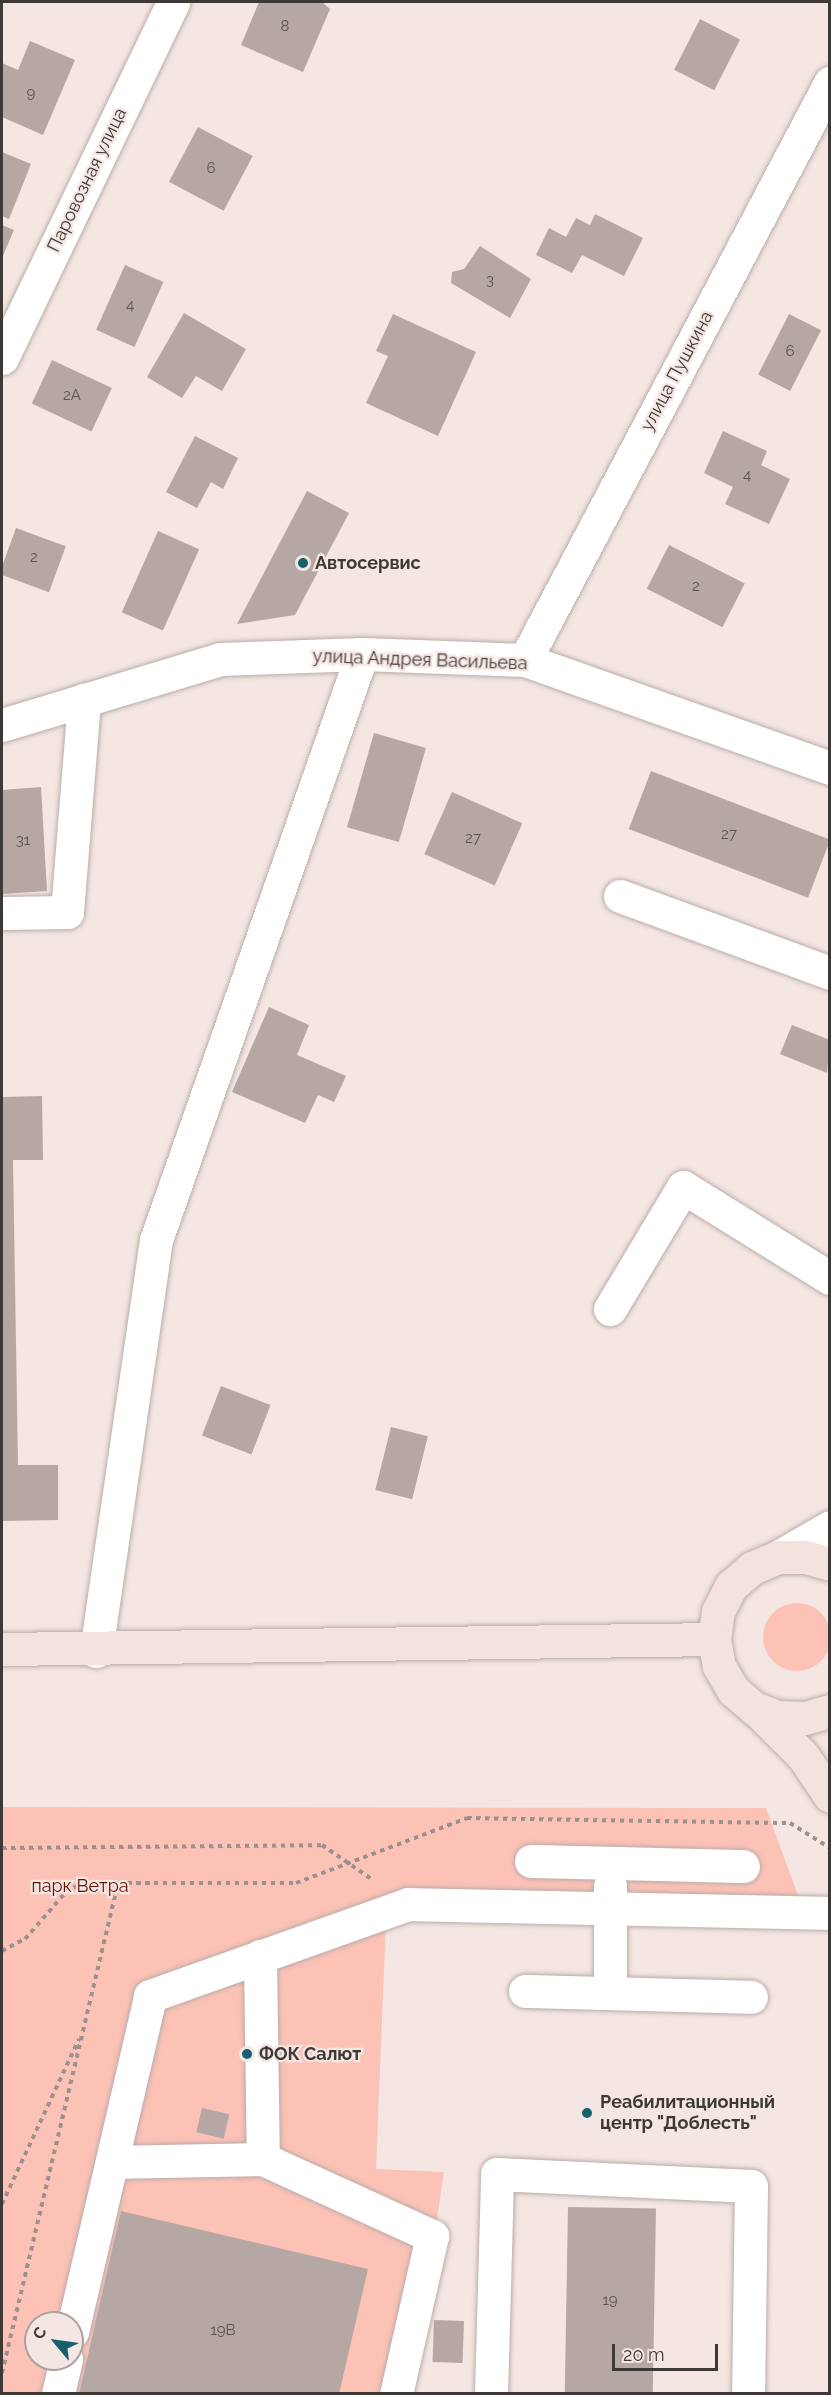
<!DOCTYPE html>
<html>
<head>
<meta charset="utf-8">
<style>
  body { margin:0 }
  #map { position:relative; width:831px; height:2395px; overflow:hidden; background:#f4e6e2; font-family:Raleway,sans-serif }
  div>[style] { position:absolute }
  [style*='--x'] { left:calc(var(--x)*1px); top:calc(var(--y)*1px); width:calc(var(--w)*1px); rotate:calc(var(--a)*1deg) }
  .green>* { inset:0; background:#fcc2b6 }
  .round { border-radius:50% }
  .building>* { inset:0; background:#b5a7a4; transform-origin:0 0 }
  .path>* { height:4px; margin-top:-2px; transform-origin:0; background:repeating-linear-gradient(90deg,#9b918e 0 4.5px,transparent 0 9px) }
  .roads { filter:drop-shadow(0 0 2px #bbadaa) drop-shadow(0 0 2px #bbadaa) }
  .minor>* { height:33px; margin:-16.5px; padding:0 16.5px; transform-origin:16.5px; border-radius:16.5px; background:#fff }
  .major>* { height:33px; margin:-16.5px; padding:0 16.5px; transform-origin:16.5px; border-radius:16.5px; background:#f4e2df }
  .dots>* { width:16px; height:16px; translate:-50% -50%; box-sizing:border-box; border:3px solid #f4e6e2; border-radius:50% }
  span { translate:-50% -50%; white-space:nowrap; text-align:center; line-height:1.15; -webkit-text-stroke:4.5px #f4e6e2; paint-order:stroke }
  .number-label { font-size:15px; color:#5c5452 }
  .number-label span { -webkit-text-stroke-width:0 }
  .street-label { font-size:18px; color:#3e3937 }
  .poi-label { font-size:18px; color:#3e3937; font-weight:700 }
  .left { translate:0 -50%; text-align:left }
  .park-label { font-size:18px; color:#661202 }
  .frame { position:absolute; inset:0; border:3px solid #3e3937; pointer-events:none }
  .north { position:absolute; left:24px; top:2311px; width:60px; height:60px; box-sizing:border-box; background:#f4e6e2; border:2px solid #aba19e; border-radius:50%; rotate:299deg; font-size:16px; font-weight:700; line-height:24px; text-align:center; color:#3e3937 }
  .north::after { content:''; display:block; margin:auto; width:21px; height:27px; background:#17616f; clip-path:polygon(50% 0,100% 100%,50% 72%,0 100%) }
  .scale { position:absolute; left:612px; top:2344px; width:106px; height:27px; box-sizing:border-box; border:3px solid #3e3937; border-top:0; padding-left:8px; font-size:18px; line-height:21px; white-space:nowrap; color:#3e3937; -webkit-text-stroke:4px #f4e6e2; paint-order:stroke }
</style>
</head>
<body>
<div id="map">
  <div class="green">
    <i class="round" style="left:763px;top:1603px;width:68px;height:68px"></i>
    <i style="clip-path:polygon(evenodd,2px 1807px,766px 1808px,800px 1901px,387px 1893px,376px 2169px,444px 2172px,411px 2393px,2px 2394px,2px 1807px,36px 2323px,72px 2323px,72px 2359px,36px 2359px,36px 2323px)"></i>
  </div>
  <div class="building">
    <i style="clip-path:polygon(259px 2px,322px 2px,330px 9px,303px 72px,241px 45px)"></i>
    <i style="left:700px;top:19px;width:45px;height:57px;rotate:27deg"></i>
    <i style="clip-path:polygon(30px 41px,75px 60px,43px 135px,2px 117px,2px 63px,18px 70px)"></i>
    <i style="left:198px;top:127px;width:62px;height:62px;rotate:28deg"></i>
    <i style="clip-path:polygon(2px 152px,31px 164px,9px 219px,2px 216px)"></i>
    <i style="clip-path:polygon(595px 214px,643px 238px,624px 276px,582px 255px,572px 273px,536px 255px,549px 228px,566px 237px,576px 218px,590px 225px)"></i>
    <i style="clip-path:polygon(2px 225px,14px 230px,2px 258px)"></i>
    <i style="clip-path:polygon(480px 246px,531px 279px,510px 318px,451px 283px,452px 272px,464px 269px)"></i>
    <i style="left:125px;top:265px;width:42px;height:71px;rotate:24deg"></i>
    <i style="clip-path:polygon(184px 313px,246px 349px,222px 391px,196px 376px,182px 398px,147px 377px)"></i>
    <i style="clip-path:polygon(393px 314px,476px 352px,438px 436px,366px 403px,388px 356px,376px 351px)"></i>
    <i style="left:789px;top:314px;width:36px;height:68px;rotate:27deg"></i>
    <i style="left:52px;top:360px;width:66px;height:48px;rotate:25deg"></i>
    <i style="clip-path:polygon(723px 431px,767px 451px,761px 465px,790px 479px,769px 524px,725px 504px,733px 487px,704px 473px)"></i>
    <i style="clip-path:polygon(195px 436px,238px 458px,223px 489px,211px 482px,197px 508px,166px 492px)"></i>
    <i style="clip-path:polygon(307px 491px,349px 513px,295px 615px,237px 624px)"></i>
    <i style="left:16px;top:528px;width:53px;height:49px;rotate:20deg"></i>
    <i style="left:158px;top:531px;width:45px;height:89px;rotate:24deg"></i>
    <i style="left:669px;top:545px;width:85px;height:49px;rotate:27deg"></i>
    <i style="left:374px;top:733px;width:54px;height:98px;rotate:16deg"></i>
    <i style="left:651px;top:771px;width:192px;height:62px;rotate:21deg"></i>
    <i style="clip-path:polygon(41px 787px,47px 891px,2px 894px,2px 790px)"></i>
    <i style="left:452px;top:792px;width:77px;height:68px;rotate:24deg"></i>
    <i style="clip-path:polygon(269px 1007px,309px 1025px,297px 1055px,346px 1076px,334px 1102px,318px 1095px,305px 1123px,232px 1092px)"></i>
    <i style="clip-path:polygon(792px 1025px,830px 1040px,827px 1073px,780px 1054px)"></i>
    <i style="clip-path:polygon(42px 1096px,43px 1160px,13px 1160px,18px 1465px,58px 1465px,58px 1520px,2px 1521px,2px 1097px)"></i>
    <i style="left:221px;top:1386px;width:53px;height:53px;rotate:21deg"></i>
    <i style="left:391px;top:1427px;width:38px;height:65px;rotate:14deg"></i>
    <i style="left:202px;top:2108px;width:28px;height:25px;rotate:13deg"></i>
    <i style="left:568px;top:2207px;width:88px;height:187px;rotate:1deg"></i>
    <i style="clip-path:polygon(121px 2211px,368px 2269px,339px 2394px,79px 2394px)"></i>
    <i style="left:434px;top:2320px;width:30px;height:42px;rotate:2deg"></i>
  </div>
  <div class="path">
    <i style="--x:2;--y:1848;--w:320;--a:-0.5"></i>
    <i style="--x:322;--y:1845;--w:62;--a:34.5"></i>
    <i style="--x:2;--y:1951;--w:26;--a:-28"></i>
    <i style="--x:25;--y:1939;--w:62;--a:-48.9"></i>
    <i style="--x:66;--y:1892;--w:18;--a:-29"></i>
    <i style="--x:82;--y:1883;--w:214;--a:0"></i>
    <i style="--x:296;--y:1883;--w:183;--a:-20.8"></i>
    <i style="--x:467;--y:1818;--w:323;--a:0.9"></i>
    <i style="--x:790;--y:1823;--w:47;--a:32"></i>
    <i style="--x:2;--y:2204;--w:182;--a:-65"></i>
    <i style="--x:2;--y:2373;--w:504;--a:-76.68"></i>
  </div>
  <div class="roads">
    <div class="minor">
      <i style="--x:2;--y:358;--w:395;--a:-64.3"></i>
      <i style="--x:525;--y:660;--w:653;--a:-62.14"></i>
      <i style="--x:2;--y:725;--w:228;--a:-16.8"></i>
      <i style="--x:220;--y:659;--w:142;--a:-2"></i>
      <i style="--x:362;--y:654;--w:163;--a:2.1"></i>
      <i style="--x:525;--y:660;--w:324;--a:19.5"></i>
      <i style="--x:620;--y:896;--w:224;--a:20.1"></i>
      <i style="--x:2;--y:913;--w:65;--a:-0.9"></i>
      <i style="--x:67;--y:912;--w:213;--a:-85.4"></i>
      <i style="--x:610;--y:1309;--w:142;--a:-59.1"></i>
      <i style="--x:683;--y:1187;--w:173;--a:31.8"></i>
      <i style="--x:778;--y:1557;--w:60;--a:-30"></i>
      <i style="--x:96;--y:1651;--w:415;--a:-81.7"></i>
      <i style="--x:156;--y:1240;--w:621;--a:-70.63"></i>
      <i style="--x:531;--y:1861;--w:212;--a:1.4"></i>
      <i style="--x:260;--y:1956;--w:203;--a:89.2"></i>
      <i style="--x:525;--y:1991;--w:226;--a:1.5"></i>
      <i style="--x:610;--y:1993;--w:107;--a:-90"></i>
      <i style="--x:112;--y:2162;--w:151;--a:-1.1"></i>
      <i style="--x:263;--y:2159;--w:186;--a:24.5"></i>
      <i style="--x:432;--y:2236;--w:162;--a:102.8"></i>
      <i style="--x:72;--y:2332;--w:345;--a:-76.9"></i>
      <i style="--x:150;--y:1996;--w:274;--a:-19.6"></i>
      <i style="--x:408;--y:1904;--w:422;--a:1.2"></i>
      <i style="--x:58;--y:2394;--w:36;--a:-77"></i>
      <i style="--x:491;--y:2394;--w:220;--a:-88.4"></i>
      <i style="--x:497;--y:2174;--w:254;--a:2.7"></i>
      <i style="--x:751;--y:2186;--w:208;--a:90.8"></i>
    </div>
    <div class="major">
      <i style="--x:830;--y:1564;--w:26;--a:-164"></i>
      <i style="--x:805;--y:1557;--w:27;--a:180"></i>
      <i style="--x:778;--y:1557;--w:28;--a:157"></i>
      <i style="--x:752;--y:1568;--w:28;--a:139"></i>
      <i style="--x:731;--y:1586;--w:28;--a:117"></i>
      <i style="--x:718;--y:1611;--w:28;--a:98"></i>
      <i style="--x:714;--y:1639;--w:27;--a:80"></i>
      <i style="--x:719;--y:1666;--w:28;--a:60"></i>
      <i style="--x:733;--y:1690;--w:28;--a:41"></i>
      <i style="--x:754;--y:1708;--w:26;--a:21"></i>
      <i style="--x:778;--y:1717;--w:27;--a:2"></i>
      <i style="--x:805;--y:1718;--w:26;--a:-16"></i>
      <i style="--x:2;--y:1649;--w:712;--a:-0.8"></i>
      <i style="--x:756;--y:1709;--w:66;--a:45"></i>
      <i style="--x:803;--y:1756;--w:48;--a:56"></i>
    </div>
  </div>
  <div class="dots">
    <i style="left:303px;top:563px;background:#17616f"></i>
    <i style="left:247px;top:2054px;background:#17616f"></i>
    <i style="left:587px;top:2113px;background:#17616f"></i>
  </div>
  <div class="number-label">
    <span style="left:285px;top:27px">8</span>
    <span style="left:31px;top:94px">9</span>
    <span style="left:211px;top:169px">6</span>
    <span style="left:490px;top:281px">3</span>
    <span style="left:130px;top:306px">4</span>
    <span style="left:790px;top:352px">6</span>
    <span style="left:72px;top:396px">2А</span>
    <span style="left:747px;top:476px">4</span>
    <span style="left:34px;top:558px">2</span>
    <span style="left:696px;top:587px">2</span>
    <span style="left:729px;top:835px">27</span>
    <span style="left:473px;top:839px">27</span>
    <span style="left:23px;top:841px">31</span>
    <span style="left:610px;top:2301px">19</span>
    <span style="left:223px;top:2331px">19В</span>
  </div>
  <div class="street-label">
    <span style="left:87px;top:180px;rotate:-64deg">Паровозная улица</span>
    <span style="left:677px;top:371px;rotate:-62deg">улица Пушкина</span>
    <span style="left:420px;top:660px;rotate:2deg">улица Андрея Васильева</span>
  </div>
  <div class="poi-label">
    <span class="left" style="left:315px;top:563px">Автосервис</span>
    <span class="left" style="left:259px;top:2054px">ФОК Салют</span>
    <span class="left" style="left:600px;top:2113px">Реабилитационный<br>центр "Доблесть"</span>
  </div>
  <div class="park-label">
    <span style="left:80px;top:1886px">парк Ветра</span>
  </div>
  <div class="frame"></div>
  <div class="north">С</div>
  <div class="scale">20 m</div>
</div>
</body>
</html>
